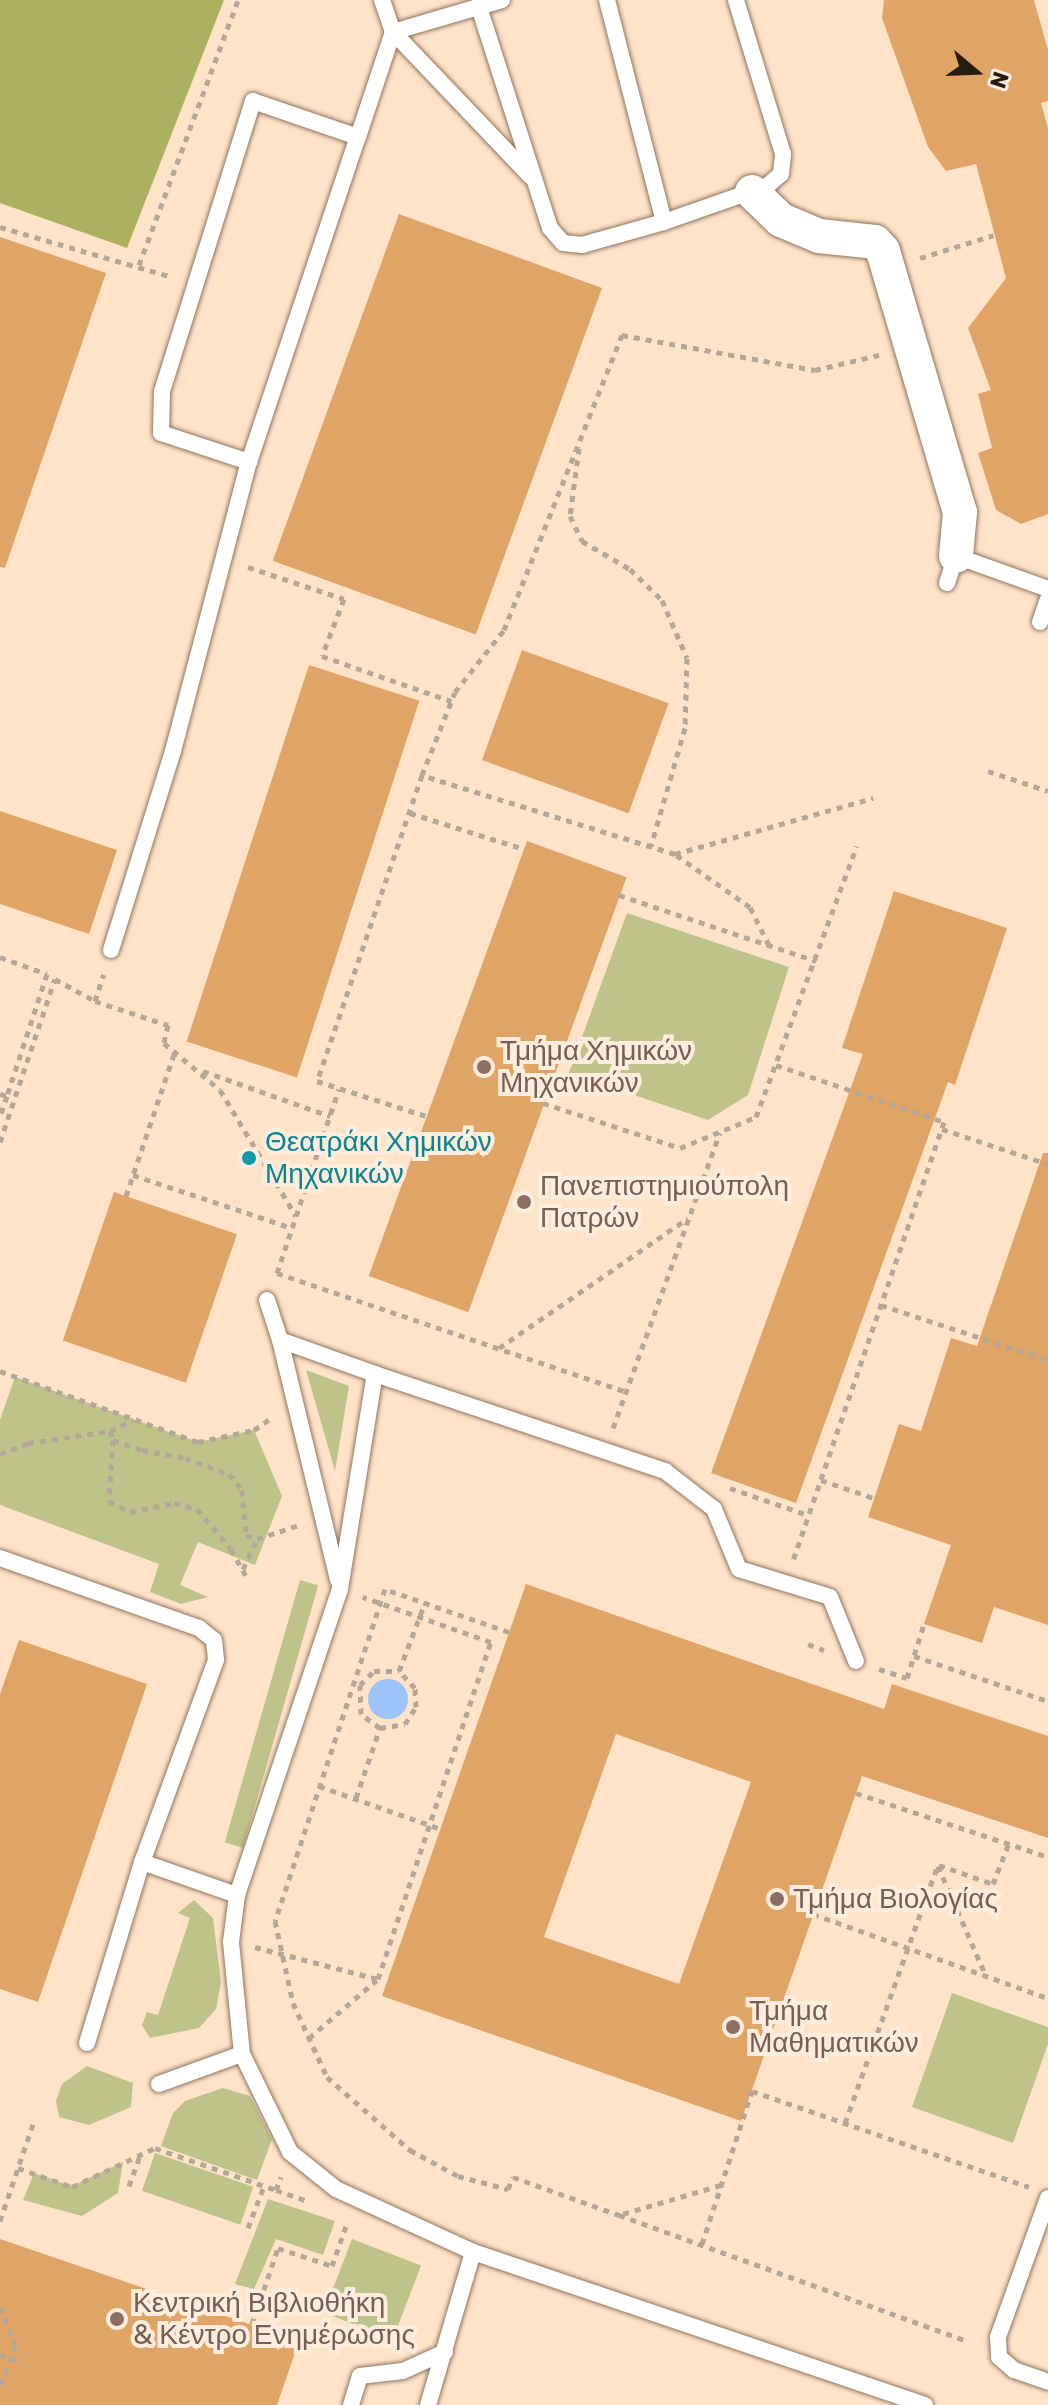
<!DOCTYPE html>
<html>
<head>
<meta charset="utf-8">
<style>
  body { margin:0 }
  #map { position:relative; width:1048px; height:2405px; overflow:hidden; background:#feeddc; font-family:Rubik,sans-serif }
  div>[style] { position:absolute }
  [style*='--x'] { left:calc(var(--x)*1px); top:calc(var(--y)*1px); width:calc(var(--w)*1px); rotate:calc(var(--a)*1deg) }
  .built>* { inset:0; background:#ffe3c9; transform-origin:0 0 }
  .green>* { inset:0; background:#bec38a; transform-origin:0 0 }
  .forest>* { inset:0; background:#abb15e }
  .water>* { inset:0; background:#9cc4f8 }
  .round { border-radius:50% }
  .building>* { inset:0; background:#e0a466; transform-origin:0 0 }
  .path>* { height:5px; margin-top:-2.5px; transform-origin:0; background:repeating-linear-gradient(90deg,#b5a798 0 6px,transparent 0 12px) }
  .roads { filter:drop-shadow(0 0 2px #90765e) drop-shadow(0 0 2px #90765e) }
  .lane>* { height:16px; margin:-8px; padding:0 8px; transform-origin:8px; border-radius:8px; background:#fff }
  .street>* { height:34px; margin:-17px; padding:0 17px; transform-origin:17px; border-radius:17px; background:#fff }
  .path-bridge>* { height:5px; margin-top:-2.5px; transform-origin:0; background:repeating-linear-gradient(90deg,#b5a798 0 6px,transparent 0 12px) }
  .dots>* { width:22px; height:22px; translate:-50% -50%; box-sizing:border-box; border:4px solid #feeddc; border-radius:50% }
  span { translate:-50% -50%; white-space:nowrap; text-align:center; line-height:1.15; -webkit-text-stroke:8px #feeddc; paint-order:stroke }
  .education-label { font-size:28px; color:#785e54 }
  .left { translate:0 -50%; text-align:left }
  .culture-label { font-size:28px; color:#0d838f }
  .north { position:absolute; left:936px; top:32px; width:80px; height:80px; -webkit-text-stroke:6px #feeddc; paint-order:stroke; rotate:109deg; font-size:22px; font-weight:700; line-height:32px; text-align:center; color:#261c12 }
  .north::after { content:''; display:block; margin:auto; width:28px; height:36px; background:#261c12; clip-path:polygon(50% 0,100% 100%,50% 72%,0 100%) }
</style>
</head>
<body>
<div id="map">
  <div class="built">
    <i style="left:0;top:0;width:1048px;height:2405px"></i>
  </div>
  <div class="green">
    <i style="clip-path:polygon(627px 913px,789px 967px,748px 1095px,708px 1120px,569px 1073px)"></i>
    <i style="clip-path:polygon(306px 1370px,349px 1386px,335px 1471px)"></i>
    <i style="clip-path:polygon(15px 1377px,198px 1442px,254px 1430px,282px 1496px,255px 1565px,198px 1542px,180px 1585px,208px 1597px,181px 1604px,150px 1592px,159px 1564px,0 1505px,0 1420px)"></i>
    <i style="left:300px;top:1580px;width:19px;height:273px;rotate:16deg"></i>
    <i style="clip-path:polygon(194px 1900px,213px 1918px,221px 1982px,216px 2009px,199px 2028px,150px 2038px,142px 2025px,147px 2012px,158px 2015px,190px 1918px,178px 1913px)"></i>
    <i style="clip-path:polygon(952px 1993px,1048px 2027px,1048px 2044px,1013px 2143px,912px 2107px)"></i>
    <i style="clip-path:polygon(87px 2066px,133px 2083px,131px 2107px,89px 2125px,59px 2117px,56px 2101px,62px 2084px)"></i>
    <i style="clip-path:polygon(223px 2088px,250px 2096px,272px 2139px,257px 2180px,161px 2146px,173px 2113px,185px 2101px)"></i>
    <i style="left:155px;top:2153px;width:104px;height:40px;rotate:19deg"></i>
    <i style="clip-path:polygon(123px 2162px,118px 2193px,82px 2216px,23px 2200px,34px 2173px,72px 2186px)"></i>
    <i style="clip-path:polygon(268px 2199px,335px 2221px,323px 2255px,276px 2239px,254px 2289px,235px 2284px)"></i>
    <i style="left:352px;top:2239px;width:74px;height:79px;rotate:21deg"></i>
  </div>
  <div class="forest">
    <i style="clip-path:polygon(0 0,224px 0,127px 248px,0 203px)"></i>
  </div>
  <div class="water">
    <i class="round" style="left:368px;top:1679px;width:40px;height:40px"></i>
  </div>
  <div class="building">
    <i style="clip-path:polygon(884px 0,1034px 0,1048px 50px,1048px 101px,1041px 103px,1048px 128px,1048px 514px,1021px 524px,996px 510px,978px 453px,992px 448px,978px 394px,991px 390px,968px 328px,1006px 278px,976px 164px,946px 171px,928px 147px,882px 18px)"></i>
    <i style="left:399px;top:214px;width:216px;height:369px;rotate:20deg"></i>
    <i style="clip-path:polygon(0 237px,106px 273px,5px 568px,0 567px)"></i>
    <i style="left:522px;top:650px;width:156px;height:117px;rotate:20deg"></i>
    <i style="left:309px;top:665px;width:116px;height:396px;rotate:18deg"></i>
    <i style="clip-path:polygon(0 811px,117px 850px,89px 934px,0 904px)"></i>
    <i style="left:527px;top:841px;width:106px;height:463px;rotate:20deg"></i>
    <i style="clip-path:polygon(894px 891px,1007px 928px,955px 1085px,948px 1082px,796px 1503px,711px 1473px,863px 1054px,842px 1048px)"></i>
    <i style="clip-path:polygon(1043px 1153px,1048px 1153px,1048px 1625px,994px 1607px,982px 1643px,924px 1624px,951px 1545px,868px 1517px,899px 1424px,921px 1431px,951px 1338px,977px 1346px)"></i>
    <i style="left:114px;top:1192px;width:130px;height:157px;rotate:19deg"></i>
    <i style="clip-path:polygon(evenodd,526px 1584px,884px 1709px,892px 1684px,1048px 1736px,1048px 1838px,862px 1776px,741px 2121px,382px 1996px,526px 1584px,616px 1734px,751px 1782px,679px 1984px,544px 1937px,616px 1734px)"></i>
    <i style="clip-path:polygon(19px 1640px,147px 1684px,38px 2002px,0 1989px,0 1694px)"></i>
    <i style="clip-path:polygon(0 2239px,299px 2341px,277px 2405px,0 2405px)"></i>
  </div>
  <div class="path">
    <i style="--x:0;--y:227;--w:179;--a:16.2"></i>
    <i style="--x:920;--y:258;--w:77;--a:-17.3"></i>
    <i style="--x:139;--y:265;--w:283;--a:-69.5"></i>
    <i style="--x:579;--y:448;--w:69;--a:97.5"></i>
    <i style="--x:570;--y:516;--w:28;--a:64"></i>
    <i style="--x:582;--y:541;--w:56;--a:30.3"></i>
    <i style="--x:630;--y:569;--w:45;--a:44.1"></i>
    <i style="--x:662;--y:600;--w:63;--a:66.7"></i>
    <i style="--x:687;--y:658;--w:70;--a:91.6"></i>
    <i style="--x:685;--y:728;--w:123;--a:106.1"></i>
    <i style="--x:248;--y:567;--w:101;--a:18.4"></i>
    <i style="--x:344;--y:599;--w:61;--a:111.1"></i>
    <i style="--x:322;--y:656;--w:137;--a:19.2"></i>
    <i style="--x:988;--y:771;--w:63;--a:18.4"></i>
    <i style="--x:422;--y:775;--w:324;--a:108.9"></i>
    <i style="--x:317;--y:1081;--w:114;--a:17.8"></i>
    <i style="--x:410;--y:813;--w:120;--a:17.5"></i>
    <i style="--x:675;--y:854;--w:206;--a:-15.8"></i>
    <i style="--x:619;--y:895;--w:208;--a:18.5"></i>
    <i style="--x:769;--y:945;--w:42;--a:-116.6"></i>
    <i style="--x:750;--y:907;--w:92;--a:-144.8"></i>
    <i style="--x:675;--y:854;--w:265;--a:-162.7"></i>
    <i style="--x:422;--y:775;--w:89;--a:-68.3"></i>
    <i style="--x:455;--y:692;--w:79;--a:-51.7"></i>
    <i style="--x:504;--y:630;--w:318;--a:-68.2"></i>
    <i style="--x:622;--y:335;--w:196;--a:10.3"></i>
    <i style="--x:815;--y:370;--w:66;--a:-13.2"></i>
    <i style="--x:95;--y:1001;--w:28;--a:-72"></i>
    <i style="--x:776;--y:1065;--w:177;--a:18.7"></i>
    <i style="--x:944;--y:1122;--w:463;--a:109"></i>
    <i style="--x:203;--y:1071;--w:135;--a:19.5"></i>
    <i style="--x:0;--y:1094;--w:7;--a:16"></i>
    <i style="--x:7;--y:1096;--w:21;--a:109"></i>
    <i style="--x:543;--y:1103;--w:144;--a:18.2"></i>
    <i style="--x:680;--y:1148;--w:82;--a:-22.2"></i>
    <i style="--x:756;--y:1117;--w:289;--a:-69.6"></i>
    <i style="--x:942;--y:1129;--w:112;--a:18.3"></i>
    <i style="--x:0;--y:1142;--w:172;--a:-71.4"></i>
    <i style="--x:55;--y:979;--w:46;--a:28.8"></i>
    <i style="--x:95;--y:1001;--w:77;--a:18.2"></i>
    <i style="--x:168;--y:1025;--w:18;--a:103"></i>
    <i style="--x:164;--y:1043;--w:73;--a:40"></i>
    <i style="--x:220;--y:1090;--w:147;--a:58.9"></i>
    <i style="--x:133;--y:1175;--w:168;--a:18.4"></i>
    <i style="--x:126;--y:1196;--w:153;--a:-71.3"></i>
    <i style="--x:277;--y:1273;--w:370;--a:18.8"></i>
    <i style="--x:277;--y:1273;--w:194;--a:-71.4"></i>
    <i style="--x:881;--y:1305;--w:176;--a:18.2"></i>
    <i style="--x:499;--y:1348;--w:229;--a:-34.5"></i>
    <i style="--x:0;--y:1371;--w:210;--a:19.7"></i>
    <i style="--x:198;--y:1442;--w:57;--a:-12.1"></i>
    <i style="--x:254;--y:1430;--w:24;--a:-35"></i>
    <i style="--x:613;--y:1428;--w:314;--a:-70.1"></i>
    <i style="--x:110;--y:1431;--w:9;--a:72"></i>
    <i style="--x:113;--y:1440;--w:31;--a:19"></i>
    <i style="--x:142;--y:1450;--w:44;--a:10.5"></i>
    <i style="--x:185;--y:1458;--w:47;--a:20"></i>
    <i style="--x:229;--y:1474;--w:21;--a:51"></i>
    <i style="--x:242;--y:1490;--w:45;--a:84.9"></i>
    <i style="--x:246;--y:1535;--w:12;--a:20"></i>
    <i style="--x:257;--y:1539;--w:47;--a:-18.4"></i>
    <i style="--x:113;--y:1440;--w:61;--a:93.8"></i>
    <i style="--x:109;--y:1501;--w:24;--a:28"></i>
    <i style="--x:130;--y:1512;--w:45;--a:-11.6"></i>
    <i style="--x:174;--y:1503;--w:24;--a:15"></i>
    <i style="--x:197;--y:1509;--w:52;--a:49.6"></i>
    <i style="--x:231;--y:1549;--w:31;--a:61"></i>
    <i style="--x:0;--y:1454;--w:30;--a:-21"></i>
    <i style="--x:28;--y:1443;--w:83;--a:-8.3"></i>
    <i style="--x:110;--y:1431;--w:26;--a:-25"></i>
    <i style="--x:821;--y:1480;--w:56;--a:18.8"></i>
    <i style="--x:730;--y:1488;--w:83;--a:19.1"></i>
    <i style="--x:243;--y:1569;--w:33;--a:-65"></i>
    <i style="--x:509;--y:1632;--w:131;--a:-160.9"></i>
    <i style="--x:385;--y:1589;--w:350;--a:108.3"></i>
    <i style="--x:275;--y:1921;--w:84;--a:77.6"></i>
    <i style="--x:293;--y:2003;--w:81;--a:65.3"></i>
    <i style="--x:327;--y:2077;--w:111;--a:41.3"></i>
    <i style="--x:410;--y:2150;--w:55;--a:28.4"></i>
    <i style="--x:458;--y:2176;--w:52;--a:14.6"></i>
    <i style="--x:508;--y:2189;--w:13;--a:-67"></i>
    <i style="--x:513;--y:2177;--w:113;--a:19.7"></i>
    <i style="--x:808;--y:1644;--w:17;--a:21"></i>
    <i style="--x:914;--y:1656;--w:141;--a:18.6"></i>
    <i style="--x:879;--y:1669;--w:29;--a:18"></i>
    <i style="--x:907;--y:1678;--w:57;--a:-72.5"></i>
    <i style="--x:380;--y:1728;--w:25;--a:-9"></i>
    <i style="--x:405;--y:1724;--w:20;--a:-57"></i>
    <i style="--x:416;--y:1707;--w:19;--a:-93"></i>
    <i style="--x:415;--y:1688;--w:23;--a:-133"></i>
    <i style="--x:319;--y:1786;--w:129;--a:19.4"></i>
    <i style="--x:856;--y:1793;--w:202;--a:18.4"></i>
    <i style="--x:356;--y:1798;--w:74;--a:-71.1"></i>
    <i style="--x:380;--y:1728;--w:24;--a:-144"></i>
    <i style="--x:361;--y:1714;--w:29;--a:-92"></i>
    <i style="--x:360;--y:1685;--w:20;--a:-45"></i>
    <i style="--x:374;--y:1671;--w:25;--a:0"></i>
    <i style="--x:399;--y:1671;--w:73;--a:-69.1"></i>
    <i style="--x:939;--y:1865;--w:57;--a:19.4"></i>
    <i style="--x:993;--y:1884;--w:44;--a:-68.7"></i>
    <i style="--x:938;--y:1866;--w:120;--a:66.4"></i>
    <i style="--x:813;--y:1914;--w:250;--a:19.7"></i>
    <i style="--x:255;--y:1947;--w:127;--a:14.6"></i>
    <i style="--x:378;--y:1979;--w:355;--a:-71.5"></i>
    <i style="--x:491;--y:1642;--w:136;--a:-160.6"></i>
    <i style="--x:309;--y:2038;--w:89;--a:-40.5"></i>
    <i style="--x:845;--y:2123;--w:274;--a:-70.2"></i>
    <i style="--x:18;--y:2168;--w:57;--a:19.4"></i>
    <i style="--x:72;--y:2187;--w:92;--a:-25.2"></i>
    <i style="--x:155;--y:2148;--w:128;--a:19.1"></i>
    <i style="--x:276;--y:2190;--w:14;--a:-69"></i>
    <i style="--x:721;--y:2185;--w:106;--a:163.6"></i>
    <i style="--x:619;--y:2215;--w:370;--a:19.9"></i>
    <i style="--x:129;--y:2186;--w:33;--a:-70"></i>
    <i style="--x:276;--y:2190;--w:31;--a:19"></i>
    <i style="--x:0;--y:2221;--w:106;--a:-71.2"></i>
    <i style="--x:248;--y:2228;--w:45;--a:-69.1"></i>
    <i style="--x:702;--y:2244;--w:161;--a:-71.9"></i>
    <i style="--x:752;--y:2091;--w:293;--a:19.1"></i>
    <i style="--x:0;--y:2307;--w:41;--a:68.5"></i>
    <i style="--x:15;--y:2345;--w:46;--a:109.2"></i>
    <i style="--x:252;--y:2324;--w:80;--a:-71.1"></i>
    <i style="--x:278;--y:2248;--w:57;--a:18.4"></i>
    <i style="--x:332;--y:2266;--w:42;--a:-70.7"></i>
    <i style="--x:0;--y:2354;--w:19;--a:21"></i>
  </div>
  <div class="roads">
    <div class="lane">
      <i style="--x:502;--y:0;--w:114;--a:163.6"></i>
      <i style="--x:393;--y:32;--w:200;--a:46.4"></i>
      <i style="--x:607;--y:0;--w:229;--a:75.6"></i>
      <i style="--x:664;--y:222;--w:109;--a:-19.3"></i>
      <i style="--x:767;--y:186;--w:18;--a:-41"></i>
      <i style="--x:781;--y:174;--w:20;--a:-84"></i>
      <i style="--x:783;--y:154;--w:161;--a:-107"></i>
      <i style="--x:479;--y:7;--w:232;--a:72.2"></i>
      <i style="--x:550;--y:228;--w:20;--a:49"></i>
      <i style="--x:563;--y:243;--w:19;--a:6"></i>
      <i style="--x:582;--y:245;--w:85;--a:-15.7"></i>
      <i style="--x:358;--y:137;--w:111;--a:-161.1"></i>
      <i style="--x:253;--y:101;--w:304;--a:107.4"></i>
      <i style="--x:162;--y:391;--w:42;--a:91.4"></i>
      <i style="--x:161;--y:433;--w:93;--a:18.2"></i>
      <i style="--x:249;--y:462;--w:343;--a:-71.5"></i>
      <i style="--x:358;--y:137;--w:111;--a:-71.6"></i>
      <i style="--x:393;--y:32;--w:34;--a:-109"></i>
      <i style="--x:947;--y:583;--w:28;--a:-72"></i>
      <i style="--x:956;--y:556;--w:98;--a:19.7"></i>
      <i style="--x:1040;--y:622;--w:24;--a:-71"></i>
      <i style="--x:111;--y:950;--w:208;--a:-72.7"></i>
      <i style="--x:173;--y:751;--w:299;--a:-75.3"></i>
      <i style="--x:280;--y:1340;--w:247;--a:76.4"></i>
      <i style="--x:375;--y:1374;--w:306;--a:18.5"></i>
      <i style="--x:665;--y:1471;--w:62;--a:37.8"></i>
      <i style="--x:714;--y:1509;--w:65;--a:67.4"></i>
      <i style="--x:739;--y:1569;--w:95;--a:17.1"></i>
      <i style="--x:830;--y:1597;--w:69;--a:67.9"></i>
      <i style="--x:0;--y:1558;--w:211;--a:19.4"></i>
      <i style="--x:199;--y:1628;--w:19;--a:39"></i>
      <i style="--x:214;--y:1640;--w:20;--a:84"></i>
      <i style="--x:216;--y:1660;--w:215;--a:110.1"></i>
      <i style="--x:142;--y:1862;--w:101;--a:19.2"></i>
      <i style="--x:237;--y:1895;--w:47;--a:97.3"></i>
      <i style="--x:231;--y:1942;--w:113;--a:84.4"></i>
      <i style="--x:242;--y:2054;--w:109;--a:63.9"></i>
      <i style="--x:290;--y:2152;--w:59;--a:38.8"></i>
      <i style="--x:336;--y:2189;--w:151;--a:24.7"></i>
      <i style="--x:473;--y:2252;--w:477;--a:18.7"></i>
      <i style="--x:237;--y:1895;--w:323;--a:-71.4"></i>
      <i style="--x:340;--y:1589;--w:218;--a:-80.8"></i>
      <i style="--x:375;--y:1374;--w:101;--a:-160.3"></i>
      <i style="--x:280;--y:1340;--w:42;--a:-108"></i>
      <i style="--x:87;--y:2043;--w:189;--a:-73.1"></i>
      <i style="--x:159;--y:2084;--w:88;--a:-19.9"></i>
      <i style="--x:1048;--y:2198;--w:148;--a:109.8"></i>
      <i style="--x:998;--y:2337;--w:20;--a:87"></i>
      <i style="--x:999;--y:2357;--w:20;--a:41"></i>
      <i style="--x:1014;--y:2370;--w:36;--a:19"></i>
      <i style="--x:351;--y:2405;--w:30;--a:-73"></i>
      <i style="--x:360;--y:2376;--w:43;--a:-6.6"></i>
      <i style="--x:403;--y:2371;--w:46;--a:-24.3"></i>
      <i style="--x:428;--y:2405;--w:159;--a:-73.6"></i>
    </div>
    <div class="street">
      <i style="--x:752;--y:192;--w:40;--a:44"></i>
      <i style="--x:781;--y:220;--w:41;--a:22.8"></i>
      <i style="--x:819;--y:236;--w:56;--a:6.1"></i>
      <i style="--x:875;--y:242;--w:12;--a:48"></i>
      <i style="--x:883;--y:251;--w:272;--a:73.6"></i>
      <i style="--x:960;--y:512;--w:44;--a:95.2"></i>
    </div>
  </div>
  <div class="path-bridge">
    <i style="--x:0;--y:957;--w:50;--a:19.9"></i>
    <i style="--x:47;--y:974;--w:128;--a:108.2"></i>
  </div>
  <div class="dots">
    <i style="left:484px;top:1067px;background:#8d6e63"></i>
    <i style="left:249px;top:1158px;background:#0f9aa8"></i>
    <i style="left:524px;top:1202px;background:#8d6e63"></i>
    <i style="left:777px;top:1899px;background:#8d6e63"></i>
    <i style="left:733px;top:2027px;background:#8d6e63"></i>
    <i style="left:117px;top:2319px;background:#8d6e63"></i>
  </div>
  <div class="education-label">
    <span class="left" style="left:500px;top:1067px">Τμήμα Χημικών<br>Μηχανικών</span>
    <span class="left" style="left:540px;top:1202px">Πανεπιστημιούπολη<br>Πατρών</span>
    <span class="left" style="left:793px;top:1899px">Τμήμα Βιολογίας</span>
    <span class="left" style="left:749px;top:2027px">Τμήμα<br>Μαθηματικών</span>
    <span class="left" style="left:133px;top:2319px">Κεντρική Βιβλιοθήκη<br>&amp; Κέντρο Ενημέρωσης</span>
  </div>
  <div class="culture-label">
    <span class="left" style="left:265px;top:1158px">Θεατράκι Χημικών<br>Μηχανικών</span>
  </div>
  <div class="north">N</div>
</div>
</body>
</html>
